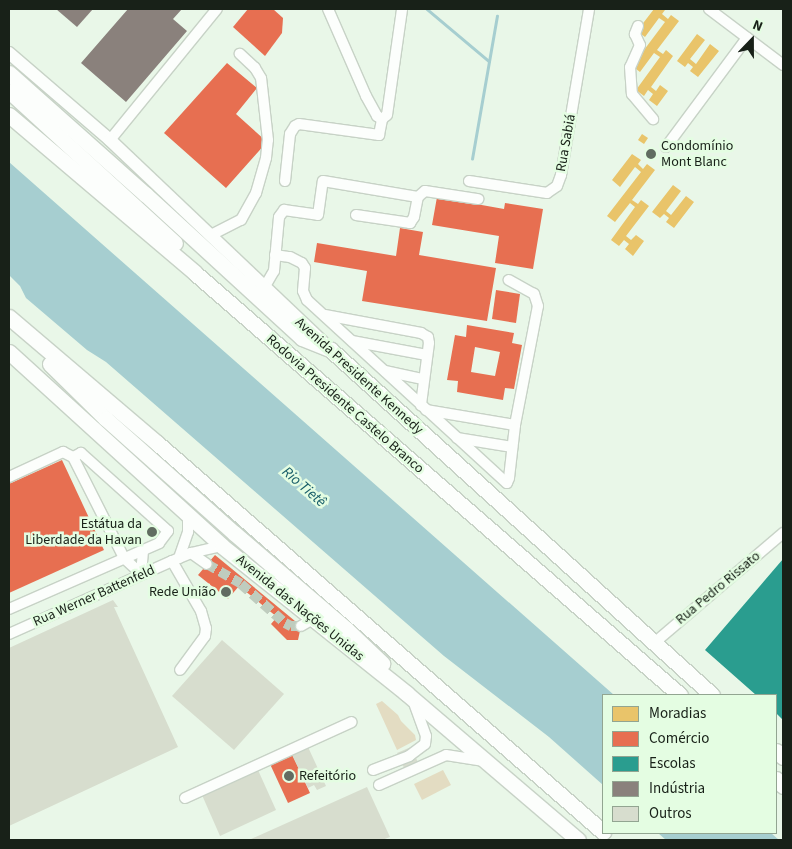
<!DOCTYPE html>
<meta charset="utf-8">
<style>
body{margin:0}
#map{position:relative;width:792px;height:849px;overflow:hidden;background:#e9f7e8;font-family:"Source Sans 3",sans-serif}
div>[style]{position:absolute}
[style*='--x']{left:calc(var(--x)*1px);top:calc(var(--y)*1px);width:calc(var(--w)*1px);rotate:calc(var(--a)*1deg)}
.green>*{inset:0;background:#e3dcc2}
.water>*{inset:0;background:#a6ced0}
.homes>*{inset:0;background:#e9c46a}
.shops>*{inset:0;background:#e76f51}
.schools>*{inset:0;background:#2a9d8f}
.industry>*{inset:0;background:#8a817c}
.stream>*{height:2.5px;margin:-1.25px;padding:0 1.25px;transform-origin:1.25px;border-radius:1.25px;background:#a6ced0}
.building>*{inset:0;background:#d7ddce}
.minor-tunnel>*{height:10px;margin-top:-5px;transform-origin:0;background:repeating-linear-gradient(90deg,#bfccbe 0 10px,transparent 0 15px)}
.roads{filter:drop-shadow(1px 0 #c7d2c6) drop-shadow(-1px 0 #c7d2c6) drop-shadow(0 1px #c7d2c6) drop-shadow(0 -1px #c7d2c6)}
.minor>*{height:10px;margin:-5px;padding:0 5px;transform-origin:5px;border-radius:5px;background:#fcfefc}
.major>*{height:12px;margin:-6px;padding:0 6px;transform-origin:6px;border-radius:6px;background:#fcfefc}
.highway>*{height:15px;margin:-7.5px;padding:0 7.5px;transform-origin:7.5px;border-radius:7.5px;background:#fcfefc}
.dots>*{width:14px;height:14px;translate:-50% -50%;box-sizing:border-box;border:2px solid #e4fde2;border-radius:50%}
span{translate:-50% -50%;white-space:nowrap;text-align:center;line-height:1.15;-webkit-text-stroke:5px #e4fde2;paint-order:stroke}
.street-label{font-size:14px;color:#182118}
.poi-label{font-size:14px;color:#182118}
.left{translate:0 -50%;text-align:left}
.right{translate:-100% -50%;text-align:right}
.water-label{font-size:15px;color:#185e69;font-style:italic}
.frame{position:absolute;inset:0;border:10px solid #182118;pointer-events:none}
.legend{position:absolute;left:602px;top:694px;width:175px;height:140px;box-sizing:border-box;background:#e4fde2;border:1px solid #92a591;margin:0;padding:6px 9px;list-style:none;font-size:15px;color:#182118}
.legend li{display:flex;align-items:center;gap:10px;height:25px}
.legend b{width:25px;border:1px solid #92a591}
.north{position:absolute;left:727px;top:15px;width:50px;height:50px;-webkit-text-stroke:4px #e4fde2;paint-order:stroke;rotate:22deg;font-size:14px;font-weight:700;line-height:20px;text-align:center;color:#182118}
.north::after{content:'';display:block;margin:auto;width:18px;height:22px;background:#182118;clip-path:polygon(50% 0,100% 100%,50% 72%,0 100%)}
</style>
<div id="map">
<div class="green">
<div style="clip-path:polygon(382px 701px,398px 715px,401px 721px,415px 735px,416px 740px,397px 750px,376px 704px)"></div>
<div style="clip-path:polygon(443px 770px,451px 785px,422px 800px,414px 784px)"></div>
</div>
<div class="water">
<div style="clip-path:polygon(9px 162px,614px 695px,603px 695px,603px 785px,549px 737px,444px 656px,106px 362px,87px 350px,26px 298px,20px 286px,9px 275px)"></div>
<div style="clip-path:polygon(658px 833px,771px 833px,779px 840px,666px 840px)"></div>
</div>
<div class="homes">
<div style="clip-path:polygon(654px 9px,663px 9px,665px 10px,662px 14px,668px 19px,671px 15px,679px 21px,657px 50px,663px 54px,666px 50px,673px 56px,651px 87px,656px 91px,660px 85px,668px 91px,657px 106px,649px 100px,653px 94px,648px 90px,644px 96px,636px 90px,660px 57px,654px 53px,640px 72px,632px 66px,665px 22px,659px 18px,645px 37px,637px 31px)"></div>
<div style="clip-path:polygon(758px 19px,764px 24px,759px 31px,753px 26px)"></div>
<div style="clip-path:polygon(697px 34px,705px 40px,690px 59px,696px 64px,710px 44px,719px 51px,698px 77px,690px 71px,693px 67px,688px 63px,685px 67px,677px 61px)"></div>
<div style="clip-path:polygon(642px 134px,648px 138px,644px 144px,638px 140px)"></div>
<div style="clip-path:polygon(650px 151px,654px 154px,651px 158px,647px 155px)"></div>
<div style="clip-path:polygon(632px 154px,641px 160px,638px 164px,643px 169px,647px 164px,655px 170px,632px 200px,638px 204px,641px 200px,649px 206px,626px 236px,631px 240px,636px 235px,644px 241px,633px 256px,625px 249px,629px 244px,624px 240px,619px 246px,611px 240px,635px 207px,630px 203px,615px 222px,607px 216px,641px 172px,635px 167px,620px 187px,612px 180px)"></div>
<div style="clip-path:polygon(673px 185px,681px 191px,666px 211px,671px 215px,686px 196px,694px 202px,674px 228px,666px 222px,669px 218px,664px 214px,660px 218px,652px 212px)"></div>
</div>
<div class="shops">
<div style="clip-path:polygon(248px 9px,273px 9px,283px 18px,282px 33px,265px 56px,233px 27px)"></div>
<div style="clip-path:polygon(227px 63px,257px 88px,236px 114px,267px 142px,226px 188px,164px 133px)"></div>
<div style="clip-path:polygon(437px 197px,504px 209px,505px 203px,543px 209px,533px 269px,495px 263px,499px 236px,432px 225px)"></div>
<div style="clip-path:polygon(400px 228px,423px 232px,419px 255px,496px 268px,487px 321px,362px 301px,367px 271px,314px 262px,317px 243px,396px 256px)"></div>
<div style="clip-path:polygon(496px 290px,520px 294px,516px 323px,492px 319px)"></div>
<div style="clip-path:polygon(evenodd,467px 325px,514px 333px,512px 343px,522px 345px,514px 389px,505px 388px,503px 400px,457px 392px,458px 381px,447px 380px,455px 335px,466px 337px,467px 325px,475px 347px,500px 352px,495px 376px,471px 372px,475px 347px)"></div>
<div style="clip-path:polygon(62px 460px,104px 550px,9px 593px,9px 484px)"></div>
<div style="clip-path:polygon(215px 555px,301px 626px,298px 640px,287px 640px,271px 624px,277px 617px,239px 586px,228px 599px,198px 575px)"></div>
<div style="clip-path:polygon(292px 754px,310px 793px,288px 803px,270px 764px)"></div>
</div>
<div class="schools">
<div style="clip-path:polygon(783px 559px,783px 720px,776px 713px,776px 695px,756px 695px,705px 650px)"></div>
</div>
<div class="industry">
<div style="clip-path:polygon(56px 9px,93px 9px,77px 27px)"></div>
<div style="clip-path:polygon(128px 9px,182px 9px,173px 19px,187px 31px,126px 102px,81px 63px)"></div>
</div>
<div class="stream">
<div style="--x:427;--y:9;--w:81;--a:40"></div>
<div style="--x:472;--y:159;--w:145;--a:-80.1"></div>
</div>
<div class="building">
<div style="clip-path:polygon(113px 600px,118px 607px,114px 607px,178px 747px,9px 826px,9px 648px)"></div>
<div style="clip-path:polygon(222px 640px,284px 694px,234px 750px,172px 696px)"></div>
<div style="clip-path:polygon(308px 747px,326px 786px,317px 790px,314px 785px,308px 788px,292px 755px)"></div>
<div style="clip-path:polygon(411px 747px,422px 771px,406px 772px,397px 753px)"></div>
<div style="clip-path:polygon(258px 770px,276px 810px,220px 836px,202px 795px)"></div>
<div style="clip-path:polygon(367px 787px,390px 837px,382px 840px,249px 840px)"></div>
</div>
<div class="minor-tunnel">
<div style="--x:207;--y:564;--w:39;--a:30"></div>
<div style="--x:241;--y:584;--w:59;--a:41.6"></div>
<div style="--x:285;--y:623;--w:7;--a:27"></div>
<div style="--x:291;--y:626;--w:10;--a:0"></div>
</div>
<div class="roads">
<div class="minor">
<div style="--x:328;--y:9;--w:95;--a:66.4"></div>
<div style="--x:366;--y:96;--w:23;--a:61"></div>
<div style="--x:377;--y:116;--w:6;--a:31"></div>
<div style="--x:382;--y:119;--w:6;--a:-39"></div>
<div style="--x:387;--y:115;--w:107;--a:-81.9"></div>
<div style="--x:709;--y:9;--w:93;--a:37.1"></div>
<div style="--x:638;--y:26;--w:9;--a:111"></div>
<div style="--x:635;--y:34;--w:12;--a:66"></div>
<div style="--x:640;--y:45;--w:24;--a:114"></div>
<div style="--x:630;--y:67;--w:27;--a:86"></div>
<div style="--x:632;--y:94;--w:33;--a:50"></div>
<div style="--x:110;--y:140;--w:169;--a:-50.8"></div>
<div style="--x:666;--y:147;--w:136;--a:-53.4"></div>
<div style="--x:285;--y:181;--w:47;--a:-83.9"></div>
<div style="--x:290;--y:134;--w:9;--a:-58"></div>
<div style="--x:295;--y:126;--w:4;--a:-27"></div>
<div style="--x:299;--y:124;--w:81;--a:7.8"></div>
<div style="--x:379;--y:135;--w:16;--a:-79"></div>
<div style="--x:469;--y:181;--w:79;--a:8.7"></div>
<div style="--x:547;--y:193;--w:12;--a:-35"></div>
<div style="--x:557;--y:186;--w:12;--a:-70"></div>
<div style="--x:561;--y:175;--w:168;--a:-80.4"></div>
<div style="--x:356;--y:215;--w:55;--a:8.4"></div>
<div style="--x:410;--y:223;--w:7;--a:-56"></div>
<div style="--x:414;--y:217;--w:20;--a:-79"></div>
<div style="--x:211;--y:235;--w:34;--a:-27"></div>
<div style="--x:241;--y:220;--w:31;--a:-61"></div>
<div style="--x:256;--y:193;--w:36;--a:-74"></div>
<div style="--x:266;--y:158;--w:18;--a:-84"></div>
<div style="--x:268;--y:140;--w:62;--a:-96.4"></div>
<div style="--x:261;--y:78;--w:12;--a:-121"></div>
<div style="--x:255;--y:68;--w:21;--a:-137"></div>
<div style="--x:275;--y:255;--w:15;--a:8"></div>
<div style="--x:290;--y:257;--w:13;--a:27"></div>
<div style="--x:302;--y:263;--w:6;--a:59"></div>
<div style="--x:305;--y:268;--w:23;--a:95"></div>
<div style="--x:303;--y:291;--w:10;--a:66"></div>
<div style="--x:307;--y:300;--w:271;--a:42.5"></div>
<div style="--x:507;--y:483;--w:5;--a:-68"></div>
<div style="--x:509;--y:478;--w:53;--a:-83.5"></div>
<div style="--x:515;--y:425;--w:121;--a:-79.1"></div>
<div style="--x:538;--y:306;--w:13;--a:-108"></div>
<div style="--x:534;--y:294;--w:29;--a:-151"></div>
<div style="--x:264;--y:288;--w:20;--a:-60"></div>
<div style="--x:274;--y:271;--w:54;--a:-84.7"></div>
<div style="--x:279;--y:217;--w:9;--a:-54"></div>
<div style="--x:284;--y:210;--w:34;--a:8"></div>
<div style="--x:318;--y:215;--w:34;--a:-82"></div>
<div style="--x:323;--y:181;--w:96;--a:9.6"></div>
<div style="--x:418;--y:197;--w:9;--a:-41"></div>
<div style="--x:425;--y:191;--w:54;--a:8.6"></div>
<div style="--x:325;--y:315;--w:98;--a:10.6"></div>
<div style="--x:421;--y:333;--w:8;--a:30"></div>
<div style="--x:428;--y:337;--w:6;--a:81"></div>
<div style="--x:429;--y:343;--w:63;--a:97.4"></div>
<div style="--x:352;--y:341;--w:76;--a:10.6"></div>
<div style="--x:385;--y:371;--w:40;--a:12"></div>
<div style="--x:426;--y:410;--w:90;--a:9.6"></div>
<div style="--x:457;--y:438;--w:56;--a:9.3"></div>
<div style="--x:9;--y:477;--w:60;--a:-24.8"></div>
<div style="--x:63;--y:452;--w:11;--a:27"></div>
<div style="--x:73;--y:457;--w:113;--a:63.2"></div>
<div style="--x:124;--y:558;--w:23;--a:43"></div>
<div style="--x:141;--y:574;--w:24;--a:-85"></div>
<div style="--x:191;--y:553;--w:19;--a:35"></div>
<div style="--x:179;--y:558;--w:28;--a:-71"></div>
<div style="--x:188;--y:532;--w:16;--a:-90"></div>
<div style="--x:172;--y:561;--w:58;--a:59.9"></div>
<div style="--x:201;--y:611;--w:18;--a:74"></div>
<div style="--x:206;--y:628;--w:8;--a:97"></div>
<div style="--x:205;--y:636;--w:42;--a:126.3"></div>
<div style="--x:9;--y:609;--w:164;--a:-23.7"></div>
<div style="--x:159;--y:543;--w:15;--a:-53"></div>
<div style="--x:168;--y:531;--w:117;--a:-138.1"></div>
<div style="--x:81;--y:453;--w:9;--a:153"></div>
<div style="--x:301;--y:626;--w:14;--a:-30"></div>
<div style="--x:9;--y:634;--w:179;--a:-24.1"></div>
<div style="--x:172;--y:561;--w:21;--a:-23"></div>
<div style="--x:191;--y:553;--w:32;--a:-13"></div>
<div style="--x:653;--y:644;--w:171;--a:-40.5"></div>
<div style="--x:373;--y:770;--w:39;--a:-21"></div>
<div style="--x:409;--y:756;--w:20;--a:-37"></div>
<div style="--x:425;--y:744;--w:8;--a:-83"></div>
<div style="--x:426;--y:736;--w:38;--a:-110"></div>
<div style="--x:379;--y:785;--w:73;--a:-24.1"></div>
<div style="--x:446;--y:755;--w:37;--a:9"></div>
<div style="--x:185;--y:798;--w:183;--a:-24.5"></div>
</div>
<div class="major">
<div style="--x:9;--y:53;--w:133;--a:40.7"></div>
<div style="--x:110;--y:140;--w:298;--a:43.5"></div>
</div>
<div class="highway">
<div style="--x:9;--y:73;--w:182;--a:41.7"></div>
<div style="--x:145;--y:194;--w:213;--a:42.5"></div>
<div style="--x:302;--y:338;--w:31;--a:22"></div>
<div style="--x:331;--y:350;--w:514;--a:42.16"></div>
<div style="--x:9;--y:91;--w:225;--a:42.5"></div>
<div style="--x:9;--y:115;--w:244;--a:40.3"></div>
<div style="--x:195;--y:273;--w:643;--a:41.03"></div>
<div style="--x:9;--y:317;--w:194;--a:40.4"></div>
<div style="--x:157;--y:443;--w:592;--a:41.09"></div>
<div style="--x:9;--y:352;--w:288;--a:42.3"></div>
<div style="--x:222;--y:546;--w:236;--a:38.6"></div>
<div style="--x:406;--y:693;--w:226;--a:40.5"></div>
<div style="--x:50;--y:364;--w:78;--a:44.5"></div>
<div style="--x:106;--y:419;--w:171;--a:41.7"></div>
<div style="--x:234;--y:533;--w:148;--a:40.6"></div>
<div style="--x:346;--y:629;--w:50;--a:43.4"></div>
<div style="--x:776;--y:751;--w:9;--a:41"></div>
<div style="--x:776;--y:779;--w:10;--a:45"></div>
</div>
</div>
<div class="dots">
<div style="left:651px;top:154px;background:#616c61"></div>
<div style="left:152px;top:532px;background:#616c61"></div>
<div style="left:226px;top:592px;background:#616c61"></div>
<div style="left:289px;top:776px;background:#616c61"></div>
</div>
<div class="street-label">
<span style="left:566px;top:143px;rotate:-80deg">Rua Sabiá</span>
<span style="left:359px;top:376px;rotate:42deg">Avenida Presidente Kennedy</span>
<span style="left:345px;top:404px;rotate:41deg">Rodovia Presidente Castelo Branco</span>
<span style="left:718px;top:588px;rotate:-40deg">Rua Pedro Rissato</span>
<span style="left:94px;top:596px;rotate:-24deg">Rua Werner Battenfeld</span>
<span style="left:300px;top:608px;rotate:39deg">Avenida das Nações Unidas</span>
</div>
<div class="poi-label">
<span class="left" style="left:661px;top:154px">Condomínio<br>Mont Blanc</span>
<span class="right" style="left:142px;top:532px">Estátua da<br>Liberdade da Havan</span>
<span class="right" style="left:216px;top:592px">Rede União</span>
<span class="left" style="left:299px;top:776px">Refeitório</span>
</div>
<div class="water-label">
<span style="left:304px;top:487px;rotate:41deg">Rio Tietê</span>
</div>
<div class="frame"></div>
<ul class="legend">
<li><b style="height:14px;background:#e9c46a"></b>Moradias</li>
<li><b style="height:14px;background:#e76f51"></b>Comércio</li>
<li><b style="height:14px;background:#2a9d8f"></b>Escolas</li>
<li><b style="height:14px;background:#8a817c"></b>Indústria</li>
<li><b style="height:14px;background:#d7ddce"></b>Outros</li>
</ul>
<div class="north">N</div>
</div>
